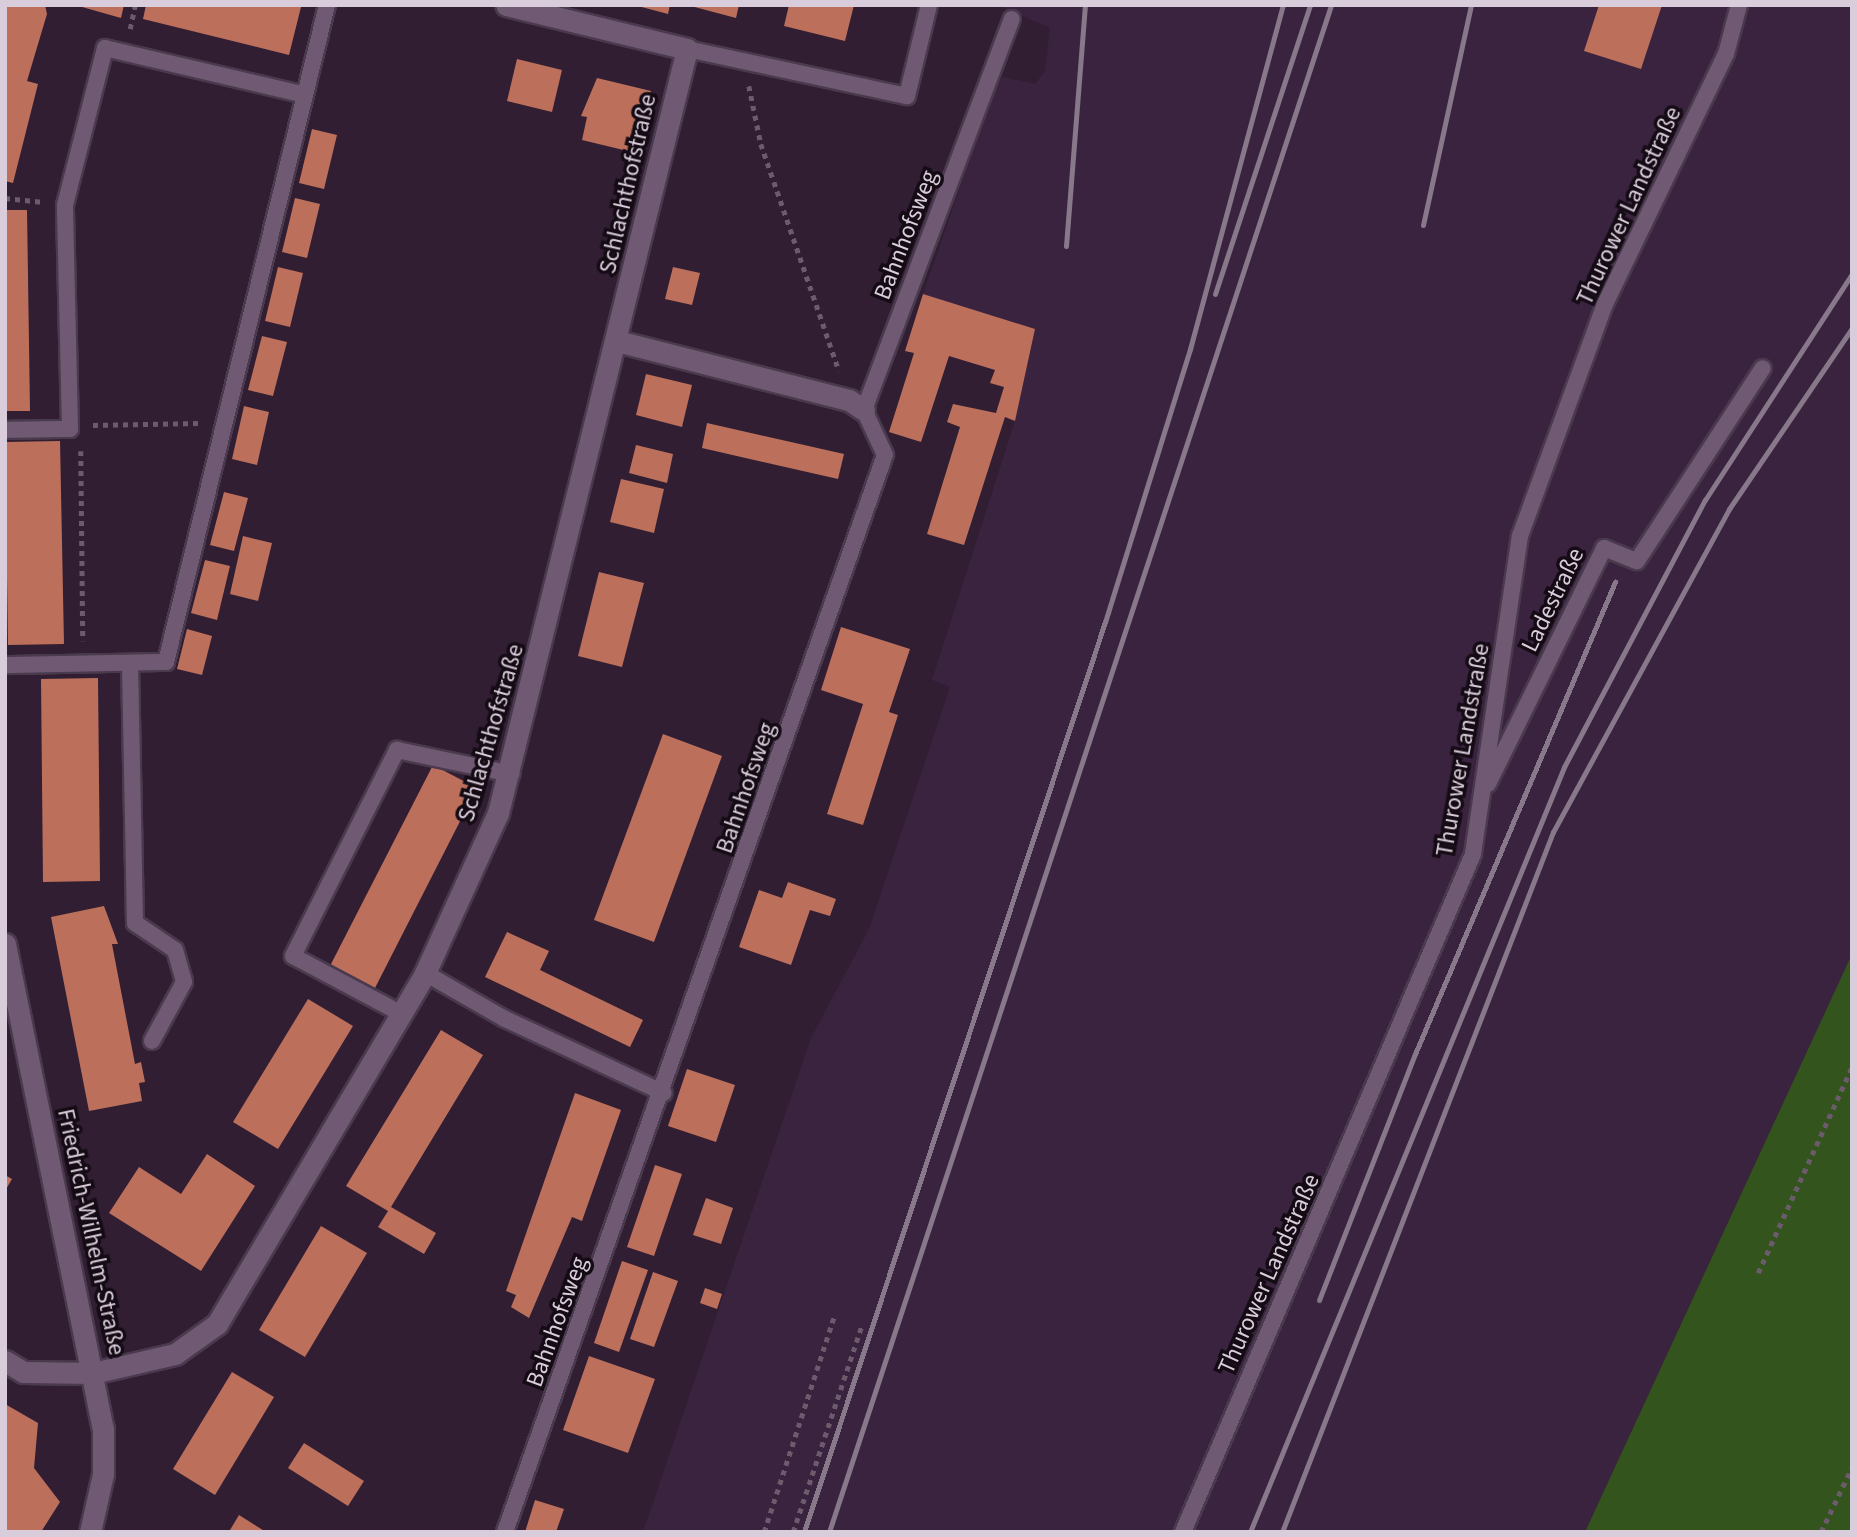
<!DOCTYPE html>
<meta charset="utf-8">
<style>
body{margin:0}
#map{position:relative;width:1857px;height:1537px;overflow:hidden;background:#311e33;font-family:"Source Sans 3",sans-serif}
div>[style]{position:absolute}
[style*='--x']{left:calc(var(--x)*1px);top:calc(var(--y)*1px);width:calc(var(--w)*1px);rotate:calc(var(--a)*1deg)}
.built>*{inset:0;background:#3a233e}
.green>*{inset:0;background:#34541d}
.building>*{inset:0;background:#bc705b}
.path>*{height:4.5px;margin-top:-2.25px;transform-origin:0;background:repeating-linear-gradient(90deg,#6b5b6d 0 5px,transparent 0 10px)}
.roads{filter:drop-shadow(2px 0 #4a3a4d) drop-shadow(-2px 0 #4a3a4d) drop-shadow(0 2px #4a3a4d) drop-shadow(0 -2px #4a3a4d)}
.service>*{height:16px;margin:-8px;padding:0 8px;transform-origin:8px;border-radius:8px;background:#705a73}
.minor>*{height:21px;margin:-10.5px;padding:0 10.5px;transform-origin:10.5px;border-radius:10.5px;background:#705a73}
.rail>*{height:5px;margin:-2.5px;padding:0 2.5px;transform-origin:2.5px;border-radius:2.5px;background:#88798a}
span{translate:-50% -50%;white-space:nowrap;text-align:center;line-height:1.15;-webkit-text-stroke:7px #140b15;paint-order:stroke}
.street-label{font-size:24px;color:#dacddb}
.frame{position:absolute;inset:0;border:7px solid #dacddb;pointer-events:none}
</style>
<div id="map">
<div class="built">
<div style="clip-path:polygon(997px 5px,1852px 5px,1852px 954px,1585px 1532px,643px 1532px,811px 1038px,869px 929px,950px 687px,932px 680px,1015px 421px,1035px 330px,923px 294px,997px 82px,1003px 77px,1035px 84px,1045px 71px,1050px 28px)"></div>
</div>
<div class="green">
<div style="clip-path:polygon(1852px 954px,1852px 1532px,1585px 1532px,1700px 1283px)"></div>
</div>
<div class="building">
<div style="clip-path:polygon(5px 5px,45px 5px,47px 14px,27px 81px,38px 84px,13px 183px,5px 181px)"></div>
<div style="clip-path:polygon(75px 5px,124px 5px,121px 18px)"></div>
<div style="clip-path:polygon(146px 5px,295px 5px,301px 7px,289px 55px,143px 19px)"></div>
<div style="clip-path:polygon(634px 5px,670px 5px,668px 14px)"></div>
<div style="clip-path:polygon(687px 5px,739px 5px,736px 18px)"></div>
<div style="clip-path:polygon(789px 5px,854px 5px,845px 41px,784px 26px)"></div>
<div style="clip-path:polygon(1599px 5px,1662px 5px,1641px 69px,1584px 51px)"></div>
<div style="clip-path:polygon(517px 59px,562px 70px,552px 112px,507px 101px)"></div>
<div style="clip-path:polygon(597px 78px,651px 91px,636px 153px,582px 140px,587px 117px,581px 116px)"></div>
<div style="clip-path:polygon(312px 129px,337px 135px,324px 189px,299px 183px)"></div>
<div style="clip-path:polygon(295px 198px,320px 204px,307px 258px,282px 252px)"></div>
<div style="clip-path:polygon(5px 210px,27px 210px,30px 411px,5px 411px)"></div>
<div style="clip-path:polygon(278px 267px,303px 273px,290px 327px,265px 321px)"></div>
<div style="clip-path:polygon(673px 267px,700px 273px,692px 305px,665px 299px)"></div>
<div style="clip-path:polygon(923px 294px,1035px 329px,1015px 421px,1005px 417px,964px 545px,927px 534px,960px 427px,947px 422px,953px 404px,996px 413px,1004px 387px,990px 383px,995px 370px,949px 356px,921px 442px,889px 432px,914px 353px,905px 351px)"></div>
<div style="clip-path:polygon(262px 336px,287px 342px,273px 396px,248px 390px)"></div>
<div style="clip-path:polygon(646px 374px,692px 385px,682px 427px,636px 415px)"></div>
<div style="clip-path:polygon(244px 406px,269px 412px,257px 465px,232px 459px)"></div>
<div style="clip-path:polygon(707px 423px,844px 454px,838px 479px,702px 448px)"></div>
<div style="clip-path:polygon(60px 441px,64px 644px,8px 645px,5px 442px)"></div>
<div style="clip-path:polygon(636px 445px,673px 454px,667px 483px,629px 473px)"></div>
<div style="clip-path:polygon(621px 479px,664px 489px,654px 533px,610px 522px)"></div>
<div style="clip-path:polygon(224px 492px,248px 498px,234px 551px,210px 545px)"></div>
<div style="clip-path:polygon(243px 536px,272px 543px,258px 601px,230px 594px)"></div>
<div style="clip-path:polygon(205px 560px,230px 566px,217px 620px,191px 613px)"></div>
<div style="clip-path:polygon(599px 572px,644px 583px,622px 667px,578px 656px)"></div>
<div style="clip-path:polygon(841px 627px,910px 649px,889px 712px,898px 715px,863px 825px,827px 814px,863px 704px,821px 690px)"></div>
<div style="clip-path:polygon(187px 629px,212px 636px,202px 675px,177px 669px)"></div>
<div style="clip-path:polygon(98px 678px,100px 881px,43px 882px,41px 679px)"></div>
<div style="clip-path:polygon(663px 734px,722px 756px,654px 942px,594px 920px)"></div>
<div style="clip-path:polygon(433px 765px,477px 788px,375px 988px,330px 966px)"></div>
<div style="clip-path:polygon(788px 882px,836px 899px,830px 916px,810px 910px,791px 965px,739px 947px,759px 890px,782px 898px)"></div>
<div style="clip-path:polygon(104px 906px,118px 944px,112px 944px,135px 1064px,141px 1062px,145px 1082px,139px 1083px,142px 1101px,89px 1111px,51px 917px)"></div>
<div style="clip-path:polygon(507px 932px,549px 951px,540px 970px,643px 1020px,630px 1047px,485px 977px)"></div>
<div style="clip-path:polygon(308px 999px,353px 1026px,278px 1149px,233px 1122px)"></div>
<div style="clip-path:polygon(441px 1030px,483px 1055px,391px 1207px,436px 1233px,424px 1254px,378px 1227px,388px 1211px,346px 1186px)"></div>
<div style="clip-path:polygon(687px 1069px,735px 1085px,716px 1142px,668px 1126px)"></div>
<div style="clip-path:polygon(575px 1093px,621px 1110px,582px 1221px,572px 1217px,529px 1318px,511px 1307px,516px 1295px,506px 1291px)"></div>
<div style="clip-path:polygon(207px 1154px,255px 1186px,201px 1271px,109px 1213px,139px 1167px,181px 1194px)"></div>
<div style="clip-path:polygon(655px 1165px,682px 1174px,654px 1256px,627px 1247px)"></div>
<div style="clip-path:polygon(5px 1175px,12px 1179px,5px 1191px)"></div>
<div style="clip-path:polygon(706px 1198px,733px 1208px,721px 1244px,693px 1235px)"></div>
<div style="clip-path:polygon(321px 1226px,367px 1253px,305px 1357px,259px 1330px)"></div>
<div style="clip-path:polygon(622px 1261px,648px 1270px,619px 1352px,594px 1343px)"></div>
<div style="clip-path:polygon(653px 1272px,678px 1281px,654px 1347px,630px 1339px)"></div>
<div style="clip-path:polygon(705px 1288px,722px 1294px,717px 1309px,700px 1303px)"></div>
<div style="clip-path:polygon(589px 1356px,655px 1379px,628px 1453px,563px 1430px)"></div>
<div style="clip-path:polygon(232px 1372px,274px 1397px,215px 1495px,173px 1469px)"></div>
<div style="clip-path:polygon(5px 1404px,38px 1423px,34px 1468px,60px 1502px,41px 1532px,5px 1532px)"></div>
<div style="clip-path:polygon(304px 1443px,364px 1481px,348px 1506px,288px 1468px)"></div>
<div style="clip-path:polygon(535px 1500px,564px 1509px,556px 1532px,525px 1532px)"></div>
<div style="clip-path:polygon(239px 1515px,266px 1532px,230px 1530px)"></div>
</div>
<div class="path">
<div style="--x:130;--y:29;--w:25;--a:-78"></div>
<div style="--x:749;--y:86;--w:59;--a:78.3"></div>
<div style="--x:761;--y:144;--w:240;--a:71"></div>
<div style="--x:5;--y:198;--w:39;--a:6"></div>
<div style="--x:93;--y:425;--w:107;--a:-1.1"></div>
<div style="--x:81;--y:451;--w:190;--a:89.4"></div>
<div style="--x:1758;--y:1273;--w:226;--a:-65.5"></div>
<div style="--x:764;--y:1532;--w:227;--a:-72"></div>
<div style="--x:793;--y:1532;--w:218;--a:-71.6"></div>
<div style="--x:1821;--y:1532;--w:72;--a:-64.5"></div>
</div>
<div class="roads">
<div class="service">
<div style="--x:687;--y:49;--w:225;--a:12.1"></div>
<div style="--x:907;--y:96;--w:94;--a:-76.4"></div>
<div style="--x:5;--y:430;--w:65;--a:-0.9"></div>
<div style="--x:70;--y:429;--w:224;--a:-91.3"></div>
<div style="--x:65;--y:205;--w:162;--a:-75.7"></div>
<div style="--x:105;--y:48;--w:205;--a:13.2"></div>
<div style="--x:130;--y:663;--w:260;--a:88.9"></div>
<div style="--x:135;--y:923;--w:48;--a:34"></div>
<div style="--x:175;--y:950;--w:33;--a:74"></div>
<div style="--x:184;--y:982;--w:67;--a:118.5"></div>
<div style="--x:5;--y:665;--w:161;--a:-1.1"></div>
<div style="--x:166;--y:662;--w:676;--a:-76.23"></div>
<div style="--x:1488;--y:784;--w:263;--a:-63.8"></div>
<div style="--x:1604;--y:548;--w:35;--a:22"></div>
<div style="--x:1637;--y:561;--w:230;--a:-56.9"></div>
<div style="--x:425;--y:973;--w:92;--a:29.9"></div>
<div style="--x:505;--y:1019;--w:175;--a:25"></div>
<div style="--x:402;--y:1014;--w:123;--a:-152"></div>
<div style="--x:293;--y:956;--w:231;--a:-63.2"></div>
<div style="--x:397;--y:750;--w:117;--a:11.8"></div>
<div style="--x:505;--y:1532;--w:1142;--a:-70.57"></div>
<div style="--x:885;--y:455;--w:50;--a:-115"></div>
<div style="--x:864;--y:410;--w:418;--a:-69.3"></div>
<div style="--x:1183;--y:1532;--w:737;--a:-66.84"></div>
<div style="--x:1473;--y:854;--w:321;--a:-81.6"></div>
<div style="--x:1520;--y:536;--w:247;--a:-69.9"></div>
<div style="--x:1605;--y:304;--w:278;--a:-64.2"></div>
<div style="--x:1726;--y:54;--w:51;--a:-75.1"></div>
</div>
<div class="minor">
<div style="--x:617;--y:341;--w:239;--a:14.3"></div>
<div style="--x:849;--y:400;--w:18;--a:34"></div>
<div style="--x:5;--y:944;--w:494;--a:78.6"></div>
<div style="--x:103;--y:1428;--w:46;--a:90"></div>
<div style="--x:103;--y:1474;--w:59;--a:102.6"></div>
<div style="--x:5;--y:1361;--w:21;--a:31"></div>
<div style="--x:23;--y:1372;--w:70;--a:0.8"></div>
<div style="--x:93;--y:1373;--w:84;--a:-13"></div>
<div style="--x:175;--y:1354;--w:52;--a:-35.5"></div>
<div style="--x:217;--y:1324;--w:408;--a:-59.3"></div>
<div style="--x:425;--y:973;--w:176;--a:-65.5"></div>
<div style="--x:498;--y:813;--w:787;--a:-76.11"></div>
<div style="--x:687;--y:49;--w:186;--a:-166.3"></div>
</div>
</div>
<div class="rail">
<div style="--x:1423;--y:225;--w:225;--a:-77.7"></div>
<div style="--x:1066;--y:246;--w:242;--a:-85.5"></div>
<div style="--x:1215;--y:294;--w:304;--a:-71.8"></div>
<div style="--x:1319;--y:1300;--w:264;--a:-68.7"></div>
<div style="--x:1415;--y:1054;--w:513;--a:-67.04"></div>
<div style="--x:804;--y:1532;--w:958;--a:-71.7"></div>
<div style="--x:1105;--y:622;--w:286;--a:-72.7"></div>
<div style="--x:1190;--y:349;--w:356;--a:-74.9"></div>
<div style="--x:829;--y:1532;--w:1607;--a:-71.8"></div>
<div style="--x:1250;--y:1532;--w:827;--a:-67.68"></div>
<div style="--x:1564;--y:767;--w:302;--a:-62.2"></div>
<div style="--x:1705;--y:500;--w:270;--a:-57"></div>
<div style="--x:1282;--y:1532;--w:751;--a:-68.84"></div>
<div style="--x:1553;--y:832;--w:368;--a:-61.4"></div>
<div style="--x:1729;--y:509;--w:219;--a:-55.8"></div>
</div>
<div class="street-label">
<span style="left:628px;top:184px;rotate:-77deg">Schlachthofstraße</span>
<span style="left:1629px;top:206px;rotate:-65deg">Thurower Landstraße</span>
<span style="left:906px;top:235px;rotate:-69deg">Bahnhofsweg</span>
<span style="left:1553px;top:600px;rotate:-64deg">Ladestraße</span>
<span style="left:491px;top:733px;rotate:-74deg">Schlachthofstraße</span>
<span style="left:1463px;top:750px;rotate:-80deg">Thurower Landstraße</span>
<span style="left:746px;top:788px;rotate:-71deg">Bahnhofsweg</span>
<span style="left:91px;top:1232px;rotate:78deg">Friedrich-Wilhelm-Straße</span>
<span style="left:1269px;top:1274px;rotate:-66deg">Thurower Landstraße</span>
<span style="left:557px;top:1322px;rotate:-70deg">Bahnhofsweg</span>
</div>
<div class="frame"></div>
</div>
